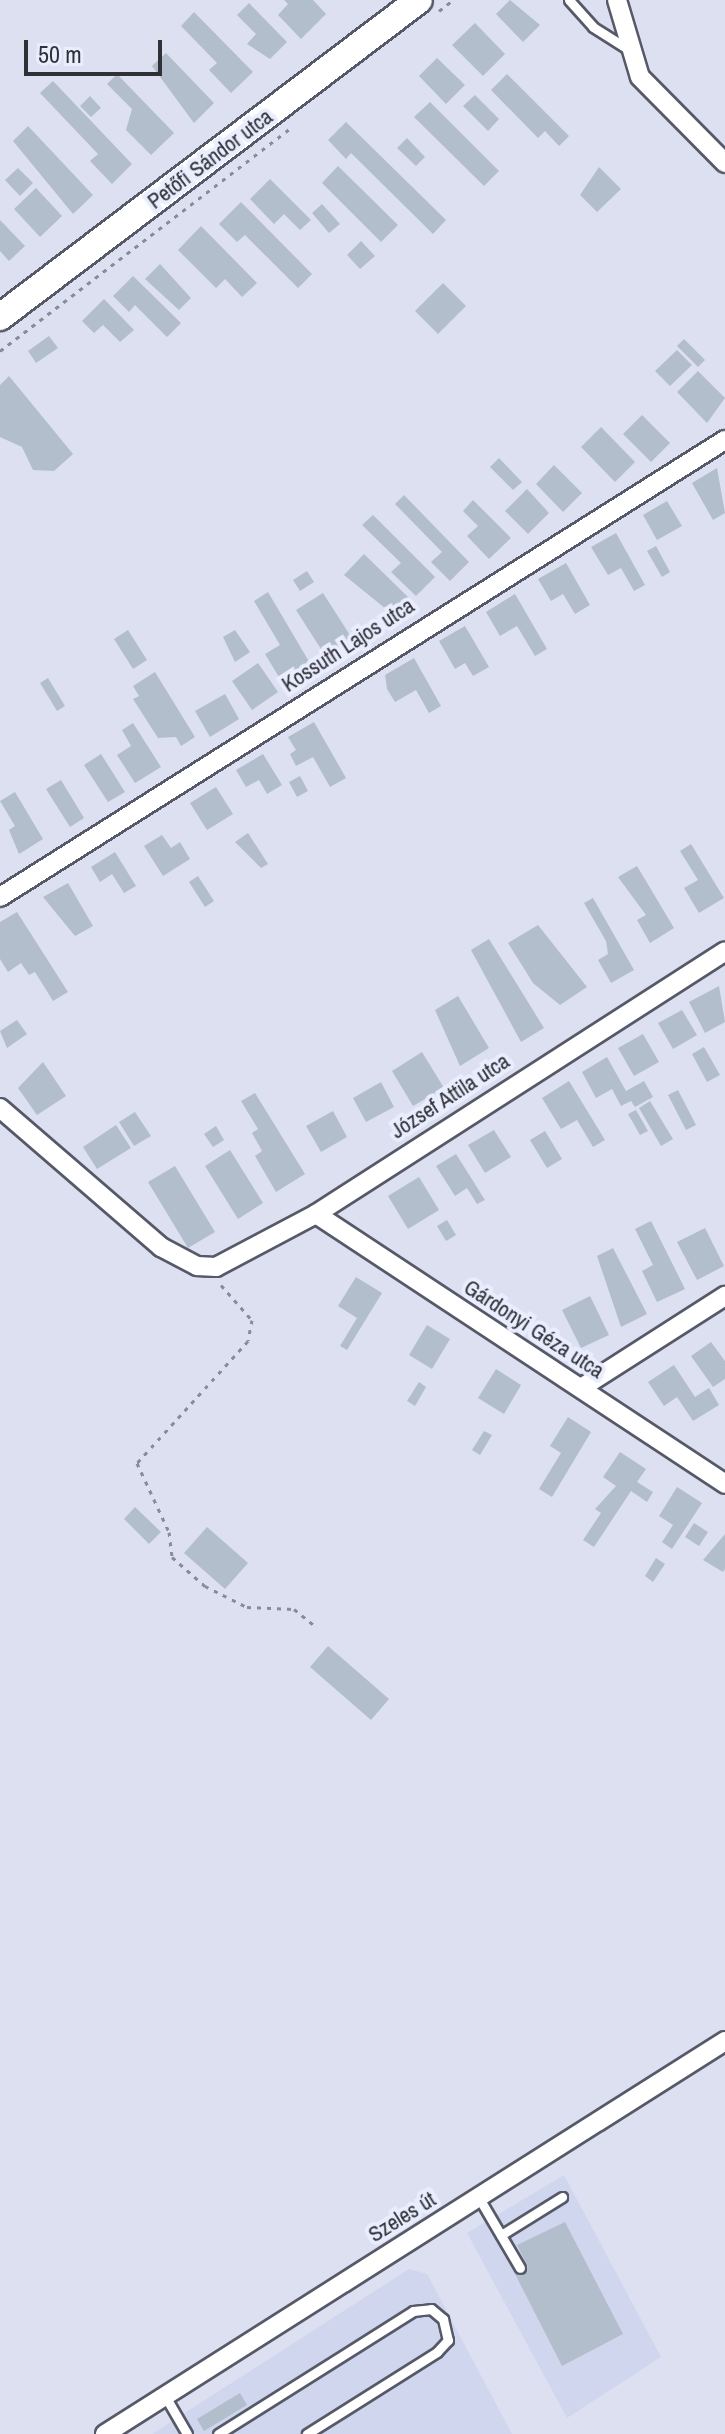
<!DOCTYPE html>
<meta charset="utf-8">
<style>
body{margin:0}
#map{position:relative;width:725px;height:2434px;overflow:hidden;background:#dce0f1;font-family:"Archivo Narrow",sans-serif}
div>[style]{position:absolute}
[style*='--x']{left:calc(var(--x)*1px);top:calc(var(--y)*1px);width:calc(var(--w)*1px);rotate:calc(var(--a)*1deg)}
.built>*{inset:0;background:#d0d6ee}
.building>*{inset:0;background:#b3becc}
.path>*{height:3px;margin-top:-1.5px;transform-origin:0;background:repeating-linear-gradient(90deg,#898c97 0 4px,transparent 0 10px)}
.roads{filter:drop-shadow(2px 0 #565967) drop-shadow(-2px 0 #565967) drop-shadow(0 2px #565967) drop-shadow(0 -2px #565967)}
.service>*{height:9px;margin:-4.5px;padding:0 4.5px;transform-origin:4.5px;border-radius:4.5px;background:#fff}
.minor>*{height:18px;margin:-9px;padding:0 9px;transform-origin:9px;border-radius:9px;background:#fff}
.secondary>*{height:26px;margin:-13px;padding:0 13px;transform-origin:13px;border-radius:13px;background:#fff}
span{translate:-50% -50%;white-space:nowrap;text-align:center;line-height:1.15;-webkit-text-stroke:8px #e9edfe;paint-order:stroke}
.street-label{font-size:22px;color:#303137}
.scale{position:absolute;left:24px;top:40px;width:138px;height:36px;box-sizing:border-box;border:4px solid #303137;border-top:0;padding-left:10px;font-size:24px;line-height:28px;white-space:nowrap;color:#303137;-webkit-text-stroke:6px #e9edfe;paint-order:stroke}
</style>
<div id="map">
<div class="built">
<div style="clip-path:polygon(564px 2175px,661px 2357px,567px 2418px,467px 2233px)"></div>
<div style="clip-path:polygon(409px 2269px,427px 2274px,512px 2434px,152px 2434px)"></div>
</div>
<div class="building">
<div style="clip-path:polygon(284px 0,313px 0,326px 14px,301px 39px,278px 15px,288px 4px)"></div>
<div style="clip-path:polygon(510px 0,540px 25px,523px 42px,496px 14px)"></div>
<div style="clip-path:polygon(249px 3px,287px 42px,270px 59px,247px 44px,256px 34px,237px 15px)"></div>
<div style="clip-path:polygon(194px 12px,253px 72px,231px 93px,209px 70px,217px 63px,181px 26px)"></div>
<div style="clip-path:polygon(475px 23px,505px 54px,483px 76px,452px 45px)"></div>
<div style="clip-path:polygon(166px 53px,214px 103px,194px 123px,152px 66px)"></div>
<div style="clip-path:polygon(437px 58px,465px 85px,446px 104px,419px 76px)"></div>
<div style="clip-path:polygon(117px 74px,174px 133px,151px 155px,126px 130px,132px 109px,107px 84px)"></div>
<div style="clip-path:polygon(507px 74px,569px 136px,559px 146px,545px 131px,538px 138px,491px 90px)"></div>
<div style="clip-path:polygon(53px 81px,132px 164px,112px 184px,90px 161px,98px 154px,40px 93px)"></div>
<div style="clip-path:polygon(475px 95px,499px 119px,488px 131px,463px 106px)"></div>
<div style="clip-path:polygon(90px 96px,101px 108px,91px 117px,80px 106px)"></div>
<div style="clip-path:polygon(430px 102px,499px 171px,484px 186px,414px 117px)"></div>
<div style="clip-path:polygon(346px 122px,446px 220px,433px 234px,351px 153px,346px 159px,328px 140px)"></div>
<div style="clip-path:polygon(28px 126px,93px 195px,73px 214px,13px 141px)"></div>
<div style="clip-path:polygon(407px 138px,425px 157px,416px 166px,397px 148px)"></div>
<div style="clip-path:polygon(338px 166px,398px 225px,381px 242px,322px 183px)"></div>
<div style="clip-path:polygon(599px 167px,621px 189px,597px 212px,580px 195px)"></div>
<div style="clip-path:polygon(18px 168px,33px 183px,20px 196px,5px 180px)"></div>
<div style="clip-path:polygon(270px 179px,311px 220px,300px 230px,284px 214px,274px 224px,250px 199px)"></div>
<div style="clip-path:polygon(36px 188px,62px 216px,40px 237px,14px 209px)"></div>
<div style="clip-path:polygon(241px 202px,312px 274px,298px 288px,245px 235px,237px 242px,219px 224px)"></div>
<div style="clip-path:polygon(322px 204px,340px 224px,329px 233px,312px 213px)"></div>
<div style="clip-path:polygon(0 220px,25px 246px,9px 261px,0 251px)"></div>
<div style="clip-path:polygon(201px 226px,257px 283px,242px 297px,225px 279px,216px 288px,178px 250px)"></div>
<div style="clip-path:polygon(361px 241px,375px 256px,360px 269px,347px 255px)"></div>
<div style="clip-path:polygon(160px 264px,191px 298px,179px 310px,145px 279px)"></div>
<div style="clip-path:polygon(133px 276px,181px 323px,167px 337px,135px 305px,129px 312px,113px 296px)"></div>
<div style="clip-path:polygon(443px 283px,466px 306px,438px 334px,415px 311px)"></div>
<div style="clip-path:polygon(104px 299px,134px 330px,120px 342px,103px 325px,94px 333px,82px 321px)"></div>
<div style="clip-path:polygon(49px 336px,58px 348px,36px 363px,28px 351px)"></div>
<div style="clip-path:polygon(684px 339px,705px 360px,698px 367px,677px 346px)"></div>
<div style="clip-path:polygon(677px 350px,692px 365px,670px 386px,655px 371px)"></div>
<div style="clip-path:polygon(698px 371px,725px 398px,707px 423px,677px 392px)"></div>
<div style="clip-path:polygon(9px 376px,73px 454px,54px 471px,33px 470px,22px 447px,0 437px,0 385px)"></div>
<div style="clip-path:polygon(642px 415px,670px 443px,651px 462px,623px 434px)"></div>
<div style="clip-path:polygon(601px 427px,635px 462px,615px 482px,581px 447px)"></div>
<div style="clip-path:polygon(499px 458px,522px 482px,513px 490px,490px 467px)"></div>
<div style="clip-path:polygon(554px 465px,582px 493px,563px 512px,536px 484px)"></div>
<div style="clip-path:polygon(717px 468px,725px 513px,713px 520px,692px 483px)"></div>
<div style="clip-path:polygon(527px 489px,549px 513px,528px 534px,505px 511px)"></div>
<div style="clip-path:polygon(404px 495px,469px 562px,450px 581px,431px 562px,442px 552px,395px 504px)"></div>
<div style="clip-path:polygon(473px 500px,511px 538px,489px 559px,467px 536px,478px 526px,463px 511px)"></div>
<div style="clip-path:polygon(667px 501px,682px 526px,657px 540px,643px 515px)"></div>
<div style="clip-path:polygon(373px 515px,435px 577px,416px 596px,391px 572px,401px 563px,362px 525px)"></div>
<div style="clip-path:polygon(616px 533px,645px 585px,634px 591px,621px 568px,608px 575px,591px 547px)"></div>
<div style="clip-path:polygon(656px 546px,670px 572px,662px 577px,647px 551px)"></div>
<div style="clip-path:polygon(364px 554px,408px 597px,391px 613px,344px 575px)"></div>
<div style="clip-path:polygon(566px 563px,590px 605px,575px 614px,563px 594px,551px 601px,538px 579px)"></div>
<div style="clip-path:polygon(307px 571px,314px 582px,300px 591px,293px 580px)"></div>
<div style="clip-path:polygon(268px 592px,314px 670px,285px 687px,265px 654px,280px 645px,254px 601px)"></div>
<div style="clip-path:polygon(323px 593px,355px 643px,328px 660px,296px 610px)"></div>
<div style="clip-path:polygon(515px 594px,547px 649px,535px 656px,517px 626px,500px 636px,486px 612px)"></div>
<div style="clip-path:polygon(465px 626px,489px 667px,473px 676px,465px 663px,455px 669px,439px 641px)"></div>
<div style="clip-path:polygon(128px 630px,147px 660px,133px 669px,114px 639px)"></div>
<div style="clip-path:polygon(235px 630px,250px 652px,235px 662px,223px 637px)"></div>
<div style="clip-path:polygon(414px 658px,441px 706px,429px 713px,416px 690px,395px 702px,387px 689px,385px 675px)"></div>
<div style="clip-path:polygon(258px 663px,278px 692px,252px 710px,232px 681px)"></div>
<div style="clip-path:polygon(155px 672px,195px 737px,181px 746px,176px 737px,158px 738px,133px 699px,139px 696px,133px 686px)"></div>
<div style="clip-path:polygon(48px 678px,65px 706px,57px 711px,40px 683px)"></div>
<div style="clip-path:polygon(225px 694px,239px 719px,210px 737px,195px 711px)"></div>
<div style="clip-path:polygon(314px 722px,346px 778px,330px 787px,313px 757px,296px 766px,290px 754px,296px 750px,288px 737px)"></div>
<div style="clip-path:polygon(133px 723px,161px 767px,135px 783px,117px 755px,131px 746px,122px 730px)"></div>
<div style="clip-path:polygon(101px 754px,125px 792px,108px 802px,84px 765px)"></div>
<div style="clip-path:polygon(263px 754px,282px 785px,267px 794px,259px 780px,246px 787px,236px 770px)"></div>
<div style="clip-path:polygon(300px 776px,308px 791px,297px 797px,289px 782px)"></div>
<div style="clip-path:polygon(61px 780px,84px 818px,70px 827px,46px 789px)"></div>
<div style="clip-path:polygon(216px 787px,233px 814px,207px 830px,190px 803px)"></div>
<div style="clip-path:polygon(15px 792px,43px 839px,19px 854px,9px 830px,15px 826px,0 801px)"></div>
<div style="clip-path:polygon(248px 833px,268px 864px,261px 868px,235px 842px)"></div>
<div style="clip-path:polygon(162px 835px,171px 848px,180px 842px,190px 859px,163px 876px,144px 846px)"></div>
<div style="clip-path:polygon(691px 844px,724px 898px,699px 913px,684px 888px,698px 880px,680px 851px)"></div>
<div style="clip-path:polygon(115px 852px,136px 886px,124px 893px,112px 874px,100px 882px,91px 867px)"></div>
<div style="clip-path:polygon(637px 866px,674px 928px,650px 943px,637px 920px,646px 915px,618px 877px)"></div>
<div style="clip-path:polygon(198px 876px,214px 901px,205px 907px,189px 882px)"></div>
<div style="clip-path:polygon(68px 883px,93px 926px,75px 936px,43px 897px)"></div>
<div style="clip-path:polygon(593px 898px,634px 970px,611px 983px,598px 960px,608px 954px,606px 941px,584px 903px)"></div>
<div style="clip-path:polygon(17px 912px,68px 992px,53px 1001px,35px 972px,29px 975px,21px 963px,8px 972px,0 959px,0 922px)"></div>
<div style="clip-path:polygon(538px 925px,587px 987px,560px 1005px,533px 983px,508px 943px)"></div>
<div style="clip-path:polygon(489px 939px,544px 1028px,521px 1042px,471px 950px)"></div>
<div style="clip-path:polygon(719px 986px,725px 1022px,705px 1033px,689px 1002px)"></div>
<div style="clip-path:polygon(458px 996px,489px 1048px,460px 1066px,435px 1010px)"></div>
<div style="clip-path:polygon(682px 1010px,697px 1035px,673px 1049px,658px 1023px)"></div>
<div style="clip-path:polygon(17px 1020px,27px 1034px,7px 1048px,0 1031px)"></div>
<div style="clip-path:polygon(643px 1034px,659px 1062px,634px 1076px,618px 1048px)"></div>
<div style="clip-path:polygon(704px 1047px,720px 1075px,707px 1082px,692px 1054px)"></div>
<div style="clip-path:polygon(422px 1052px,444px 1088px,413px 1106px,392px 1071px)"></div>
<div style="clip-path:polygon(607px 1057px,626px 1091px,644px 1081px,653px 1097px,635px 1107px,631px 1101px,621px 1106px,612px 1089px,596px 1098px,582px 1072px)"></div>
<div style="clip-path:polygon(43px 1062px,66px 1096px,37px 1115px,18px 1088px)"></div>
<div style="clip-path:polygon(569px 1081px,605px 1140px,593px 1147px,577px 1120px,561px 1129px,542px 1098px)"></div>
<div style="clip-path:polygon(381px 1082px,394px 1107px,366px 1122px,353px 1098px)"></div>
<div style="clip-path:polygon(678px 1090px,696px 1125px,686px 1130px,668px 1095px)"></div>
<div style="clip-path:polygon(255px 1093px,305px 1174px,276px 1192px,255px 1156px,262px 1151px,252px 1133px,258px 1129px,241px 1101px)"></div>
<div style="clip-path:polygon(650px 1101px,673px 1139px,661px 1146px,639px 1108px)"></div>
<div style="clip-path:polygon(636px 1110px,648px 1131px,640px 1135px,628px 1114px)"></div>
<div style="clip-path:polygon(333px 1111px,347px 1137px,321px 1152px,306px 1126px)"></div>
<div style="clip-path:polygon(135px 1112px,151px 1136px,134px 1146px,119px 1122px)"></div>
<div style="clip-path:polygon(116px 1125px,131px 1148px,97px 1169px,83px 1147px)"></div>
<div style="clip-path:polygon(216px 1126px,224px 1140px,213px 1147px,204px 1134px)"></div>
<div style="clip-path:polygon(494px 1130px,511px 1157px,485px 1173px,468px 1145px)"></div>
<div style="clip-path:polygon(545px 1131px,562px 1159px,547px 1168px,530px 1140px)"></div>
<div style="clip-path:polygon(230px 1150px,263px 1203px,238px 1219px,205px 1166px)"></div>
<div style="clip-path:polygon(456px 1154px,485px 1200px,477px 1204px,467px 1188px,455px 1196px,436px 1166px)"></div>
<div style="clip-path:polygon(175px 1166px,215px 1232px,188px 1248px,148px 1182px)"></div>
<div style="clip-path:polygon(419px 1177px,439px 1210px,408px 1229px,388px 1196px)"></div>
<div style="clip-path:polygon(447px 1220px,456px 1235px,446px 1241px,437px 1226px)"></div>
<div style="clip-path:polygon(651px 1221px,685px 1289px,657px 1302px,642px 1271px,653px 1265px,635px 1229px)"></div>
<div style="clip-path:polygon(705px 1228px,724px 1266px,697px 1280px,677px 1242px)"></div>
<div style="clip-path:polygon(613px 1248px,647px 1314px,621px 1327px,597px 1256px)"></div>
<div style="clip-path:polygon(356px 1277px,382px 1293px,347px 1350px,340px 1346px,357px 1318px,338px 1306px)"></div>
<div style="clip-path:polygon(590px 1296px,609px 1335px,581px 1348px,562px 1310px)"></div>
<div style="clip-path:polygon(427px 1325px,450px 1339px,432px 1369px,409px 1355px)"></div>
<div style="clip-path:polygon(711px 1342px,725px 1361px,725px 1379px,713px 1387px,691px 1356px)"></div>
<div style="clip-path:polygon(674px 1365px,695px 1397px,709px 1388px,719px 1405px,693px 1421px,677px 1397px,664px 1406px,648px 1382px)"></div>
<div style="clip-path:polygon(496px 1369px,521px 1385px,504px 1414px,478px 1398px)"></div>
<div style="clip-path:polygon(419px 1382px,426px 1387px,415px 1406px,407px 1401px)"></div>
<div style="clip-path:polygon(568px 1417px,591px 1432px,552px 1497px,539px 1489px,561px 1453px,550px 1446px)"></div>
<div style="clip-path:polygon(484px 1431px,492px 1435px,480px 1455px,472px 1450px)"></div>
<div style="clip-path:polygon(620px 1452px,646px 1469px,637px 1482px,653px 1492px,647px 1502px,631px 1491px,594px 1547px,583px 1540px,601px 1513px,595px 1509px,616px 1486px,603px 1477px)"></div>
<div style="clip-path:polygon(677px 1487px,702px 1503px,672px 1549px,662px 1542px,673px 1525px,659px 1516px)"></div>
<div style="clip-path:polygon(135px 1507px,161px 1532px,149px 1544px,124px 1519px)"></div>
<div style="clip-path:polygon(694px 1523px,708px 1532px,699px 1546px,685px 1537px)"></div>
<div style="clip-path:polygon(207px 1527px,248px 1563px,225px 1589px,184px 1553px)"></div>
<div style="clip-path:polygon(725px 1534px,725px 1569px,723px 1572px,703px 1560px)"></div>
<div style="clip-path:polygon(656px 1558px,665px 1564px,653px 1582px,645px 1576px)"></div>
<div style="clip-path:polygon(328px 1646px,389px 1699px,371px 1720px,310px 1667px)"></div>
<div style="clip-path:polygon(565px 2222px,623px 2334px,562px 2366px,515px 2274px,528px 2267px,517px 2245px)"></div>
<div style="clip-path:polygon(240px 2393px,247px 2405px,204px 2431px,197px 2419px)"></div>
</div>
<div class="path">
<div style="--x:439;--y:11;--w:18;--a:-38"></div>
<div style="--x:0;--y:351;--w:368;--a:-37.5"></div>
<div style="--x:221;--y:1285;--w:47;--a:48.5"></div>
<div style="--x:252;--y:1320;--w:21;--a:101"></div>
<div style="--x:248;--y:1341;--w:165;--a:132.3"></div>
<div style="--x:137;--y:1463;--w:76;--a:65.1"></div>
<div style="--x:169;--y:1532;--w:25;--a:83"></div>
<div style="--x:172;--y:1557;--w:44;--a:41.3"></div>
<div style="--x:205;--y:1586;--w:47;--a:26.6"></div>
<div style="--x:247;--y:1607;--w:47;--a:2.4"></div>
<div style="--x:294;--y:1609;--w:26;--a:39"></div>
</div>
<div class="roads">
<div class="service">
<div style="--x:569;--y:0;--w:36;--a:48"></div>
<div style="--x:593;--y:27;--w:41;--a:32.2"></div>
<div style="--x:479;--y:2198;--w:81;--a:59.6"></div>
<div style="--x:501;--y:2235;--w:72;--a:-31.9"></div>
<div style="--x:165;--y:2396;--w:44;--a:59.9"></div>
<div style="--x:218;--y:2434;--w:231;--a:-32.2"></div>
<div style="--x:413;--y:2311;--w:18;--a:-6"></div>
<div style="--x:431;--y:2309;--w:16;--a:40"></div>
<div style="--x:443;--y:2319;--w:22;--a:77"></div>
<div style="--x:448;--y:2340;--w:16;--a:133"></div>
<div style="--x:437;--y:2352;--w:154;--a:147.8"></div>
</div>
<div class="minor">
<div style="--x:617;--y:0;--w:80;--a:73.4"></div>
<div style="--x:640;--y:77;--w:121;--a:45.3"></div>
<div style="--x:0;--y:897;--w:857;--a:-32.23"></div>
<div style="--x:0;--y:1108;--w:213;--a:40.8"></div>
<div style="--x:161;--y:1247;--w:41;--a:27.8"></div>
<div style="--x:197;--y:1266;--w:19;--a:3"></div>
<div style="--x:216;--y:1267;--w:113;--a:-27.9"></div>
<div style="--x:316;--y:1214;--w:486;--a:-32.7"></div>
<div style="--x:316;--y:1214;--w:490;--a:33.4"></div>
<div style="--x:581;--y:1388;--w:171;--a:-32.6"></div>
<div style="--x:105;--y:2434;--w:734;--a:-32.37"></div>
</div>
<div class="secondary">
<div style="--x:0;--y:317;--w:525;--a:-37.11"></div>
</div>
</div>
<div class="street-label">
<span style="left:210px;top:159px;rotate:-37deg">Petőfi Sándor utca</span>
<span style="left:348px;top:645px;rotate:-33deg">Kossuth Lajos utca</span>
<span style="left:450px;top:1096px;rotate:-33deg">József Attila utca</span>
<span style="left:534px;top:1329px;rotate:33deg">Gárdonyi Géza utca</span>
<span style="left:402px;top:2217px;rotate:-32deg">Szeles út</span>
</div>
<div class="scale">50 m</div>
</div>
